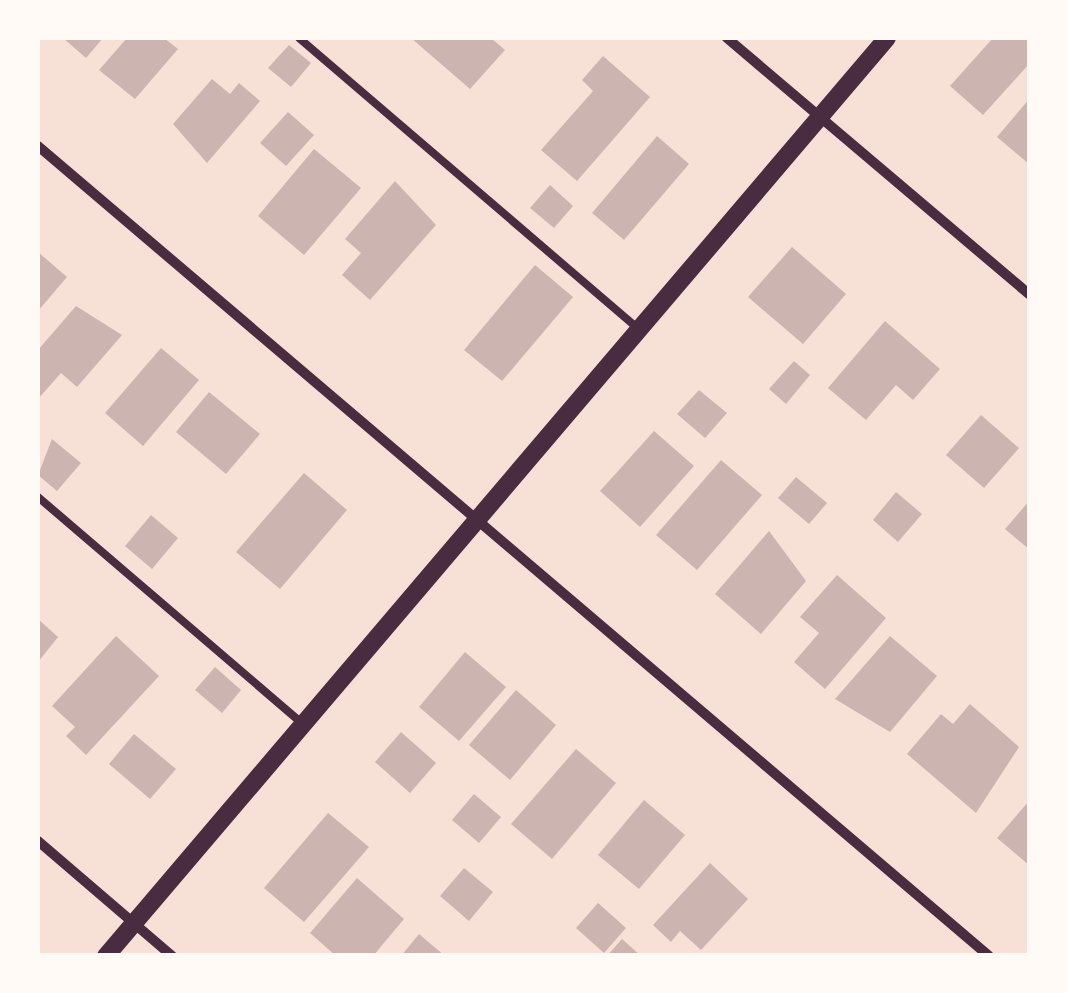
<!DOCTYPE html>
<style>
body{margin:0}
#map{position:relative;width:1067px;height:993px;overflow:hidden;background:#f7e1d7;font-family:Overpass,sans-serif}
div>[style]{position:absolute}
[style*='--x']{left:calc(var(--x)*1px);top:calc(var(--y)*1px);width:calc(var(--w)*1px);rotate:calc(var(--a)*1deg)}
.building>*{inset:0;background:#ccb4b1}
.service>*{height:8px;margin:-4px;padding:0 4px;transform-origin:4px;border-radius:4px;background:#4a2c40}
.minor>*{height:10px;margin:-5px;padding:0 5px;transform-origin:5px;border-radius:5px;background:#4a2c40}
.tertiary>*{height:18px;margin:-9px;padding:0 9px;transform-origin:9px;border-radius:9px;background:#4a2c40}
span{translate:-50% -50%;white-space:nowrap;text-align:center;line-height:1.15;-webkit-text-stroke:9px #fffaf5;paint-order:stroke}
.frame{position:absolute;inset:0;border:40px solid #fffaf5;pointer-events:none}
</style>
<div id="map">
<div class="building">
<div style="clip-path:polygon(63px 38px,103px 38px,86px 58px)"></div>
<div style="clip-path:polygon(127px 38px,164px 38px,178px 49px,135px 99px,99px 70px)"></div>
<div style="clip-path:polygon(411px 38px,491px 38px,505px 50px,470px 89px)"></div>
<div style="clip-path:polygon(993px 38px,1030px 38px,1030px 63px,983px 115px,950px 86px)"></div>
<div style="clip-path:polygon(289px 45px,311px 63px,291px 87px,268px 68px)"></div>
<div style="clip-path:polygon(603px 56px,650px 97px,577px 181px,541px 150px,593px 91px,582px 80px)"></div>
<div style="clip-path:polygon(212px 79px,230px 94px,239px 83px,260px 101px,207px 163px,173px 124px)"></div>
<div style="clip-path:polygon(1030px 98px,1030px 165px,997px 137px)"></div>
<div style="clip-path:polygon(288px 112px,314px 135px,286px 166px,260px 143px)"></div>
<div style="clip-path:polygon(657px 136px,689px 164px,624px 240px,592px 213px)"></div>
<div style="clip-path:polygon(314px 149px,361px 188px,304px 255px,258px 216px)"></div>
<div style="clip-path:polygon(395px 181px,436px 225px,370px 300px,342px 275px,361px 253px,345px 239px)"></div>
<div style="clip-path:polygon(550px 185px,573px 206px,554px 228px,530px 208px)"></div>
<div style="clip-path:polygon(792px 247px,846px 294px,803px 344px,748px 297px)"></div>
<div style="clip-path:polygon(38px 252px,67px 277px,38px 311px)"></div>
<div style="clip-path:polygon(535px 265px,573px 297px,502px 381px,464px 350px)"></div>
<div style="clip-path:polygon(76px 306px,122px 335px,77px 387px,61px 373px,38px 399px,38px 350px)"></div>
<div style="clip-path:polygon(885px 321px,940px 369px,913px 400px,896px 385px,866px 420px,828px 388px)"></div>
<div style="clip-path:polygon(161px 348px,199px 380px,143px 446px,105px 413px)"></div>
<div style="clip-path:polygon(794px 361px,810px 375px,786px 404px,769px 389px)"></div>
<div style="clip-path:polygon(699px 390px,727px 413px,705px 438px,677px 414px)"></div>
<div style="clip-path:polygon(209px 392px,260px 434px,226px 474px,176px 432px)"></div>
<div style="clip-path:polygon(981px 415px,1019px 448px,984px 488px,946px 455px)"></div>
<div style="clip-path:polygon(654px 431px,694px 466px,640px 527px,600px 491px)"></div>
<div style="clip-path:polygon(52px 439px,81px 463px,57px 491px,38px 475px)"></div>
<div style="clip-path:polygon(721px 460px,762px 495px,697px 570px,656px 535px)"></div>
<div style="clip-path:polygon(304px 473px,347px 510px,280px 589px,236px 552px)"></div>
<div style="clip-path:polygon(796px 477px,827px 503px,809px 524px,778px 498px)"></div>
<div style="clip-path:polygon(896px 492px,922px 514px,898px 542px,873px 520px)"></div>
<div style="clip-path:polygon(1030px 500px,1030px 550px,1005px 529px)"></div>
<div style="clip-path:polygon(151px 515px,178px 538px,152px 569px,125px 546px)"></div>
<div style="clip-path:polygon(769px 531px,806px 581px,761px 634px,715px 594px)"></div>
<div style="clip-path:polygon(837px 575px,886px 618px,825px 689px,794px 662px,819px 633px,800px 617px)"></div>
<div style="clip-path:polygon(38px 619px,58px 637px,38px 662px)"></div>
<div style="clip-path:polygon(116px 636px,159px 676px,86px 755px,66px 736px,75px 727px,52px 706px)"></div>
<div style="clip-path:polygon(890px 636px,937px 676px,890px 732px,835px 699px)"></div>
<div style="clip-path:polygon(465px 652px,506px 687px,459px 741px,419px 707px)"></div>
<div style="clip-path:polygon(215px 667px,241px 690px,222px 713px,195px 690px)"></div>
<div style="clip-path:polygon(516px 690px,556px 725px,510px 780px,469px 745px)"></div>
<div style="clip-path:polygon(970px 704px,1019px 747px,976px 813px,907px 754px,941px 714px,953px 724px)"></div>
<div style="clip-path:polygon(401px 732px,436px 763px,410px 793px,375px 762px)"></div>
<div style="clip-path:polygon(134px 734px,176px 769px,150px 799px,109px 764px)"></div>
<div style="clip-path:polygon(576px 749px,616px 783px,552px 859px,511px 824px)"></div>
<div style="clip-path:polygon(474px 794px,501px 817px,479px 843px,452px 820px)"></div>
<div style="clip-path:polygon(644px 800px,685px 835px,639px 889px,598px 855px)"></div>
<div style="clip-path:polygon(1030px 800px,1030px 866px,997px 838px)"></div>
<div style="clip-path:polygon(328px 813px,369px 847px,304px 922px,264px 888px)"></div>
<div style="clip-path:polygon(710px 863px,748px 899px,701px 950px,680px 931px,671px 942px,653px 925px)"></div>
<div style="clip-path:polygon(464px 868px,493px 892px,469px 921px,440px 896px)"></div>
<div style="clip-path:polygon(357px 878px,404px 919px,373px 956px,336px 956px,310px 933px)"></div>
<div style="clip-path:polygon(598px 903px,626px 928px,604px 953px,576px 928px)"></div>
<div style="clip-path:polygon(419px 934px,445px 956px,401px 956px)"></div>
<div style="clip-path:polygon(622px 939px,641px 956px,607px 956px)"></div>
</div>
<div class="service">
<div style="--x:299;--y:38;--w:448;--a:40.6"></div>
<div style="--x:38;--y:497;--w:349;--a:40.6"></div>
</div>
<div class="minor">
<div style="--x:727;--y:38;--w:397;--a:40.3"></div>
<div style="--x:38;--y:146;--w:1249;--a:40.42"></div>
<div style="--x:38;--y:841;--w:177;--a:40.6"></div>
</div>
<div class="tertiary">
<div style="--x:106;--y:956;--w:1205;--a:-49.61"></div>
</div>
<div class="frame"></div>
</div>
